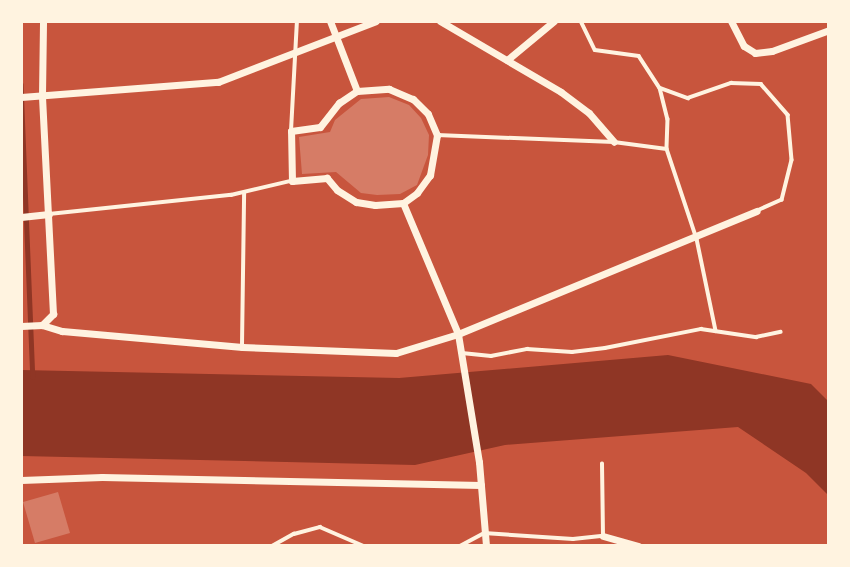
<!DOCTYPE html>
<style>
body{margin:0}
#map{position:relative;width:850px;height:567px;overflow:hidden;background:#c8553d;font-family:"Alegreya Sans",sans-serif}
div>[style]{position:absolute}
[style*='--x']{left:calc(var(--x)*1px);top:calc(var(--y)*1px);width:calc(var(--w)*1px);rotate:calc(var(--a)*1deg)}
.water>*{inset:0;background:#8f3625}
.stream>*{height:4.5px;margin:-2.25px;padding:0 2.25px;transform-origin:2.25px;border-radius:2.25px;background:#8f3625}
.building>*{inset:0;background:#d67c66}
.service>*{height:3.5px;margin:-1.75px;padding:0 1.75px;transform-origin:1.75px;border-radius:1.75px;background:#fff3e0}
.minor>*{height:7px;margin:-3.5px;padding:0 3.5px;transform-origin:3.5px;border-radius:3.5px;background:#fff3e0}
span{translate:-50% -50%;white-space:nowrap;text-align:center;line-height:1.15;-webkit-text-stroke:7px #fff3e0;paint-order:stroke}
.frame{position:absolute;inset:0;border:23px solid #fff3e0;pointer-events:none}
</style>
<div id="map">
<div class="water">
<div style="clip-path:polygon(668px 355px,811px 384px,829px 402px,829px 496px,806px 473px,738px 427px,505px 445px,415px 465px,21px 456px,21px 370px,399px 378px)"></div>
</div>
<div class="stream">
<div style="--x:21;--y:84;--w:293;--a:87.7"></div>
</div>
<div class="building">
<div style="clip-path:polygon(389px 97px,409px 105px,421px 118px,429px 135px,428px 155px,417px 185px,400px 194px,377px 195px,361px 193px,336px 172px,302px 174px,299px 137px,330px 132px,335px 120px,361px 99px)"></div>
<div style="clip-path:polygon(58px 492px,70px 533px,35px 543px,23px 502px)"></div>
</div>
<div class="service">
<div style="--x:581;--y:21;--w:32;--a:64"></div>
<div style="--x:595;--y:50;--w:44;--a:7.8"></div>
<div style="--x:639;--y:56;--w:38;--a:57"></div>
<div style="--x:660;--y:88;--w:32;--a:76"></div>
<div style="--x:668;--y:119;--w:29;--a:92"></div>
<div style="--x:660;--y:88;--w:30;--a:20"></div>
<div style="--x:688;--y:98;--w:46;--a:-19.2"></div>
<div style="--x:731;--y:83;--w:30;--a:2"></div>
<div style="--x:761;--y:84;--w:41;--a:48.9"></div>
<div style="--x:788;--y:115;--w:45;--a:84.9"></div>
<div style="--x:792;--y:160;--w:41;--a:104"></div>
<div style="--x:782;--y:200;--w:27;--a:156"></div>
<div style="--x:291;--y:131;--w:110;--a:-86.9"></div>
<div style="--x:437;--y:135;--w:177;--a:2.3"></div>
<div style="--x:614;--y:142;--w:53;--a:7.5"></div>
<div style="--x:667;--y:149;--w:95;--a:71.6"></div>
<div style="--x:697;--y:239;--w:94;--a:78.3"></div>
<div style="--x:49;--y:214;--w:183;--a:-6"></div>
<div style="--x:231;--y:195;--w:61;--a:-13.3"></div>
<div style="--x:242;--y:345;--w:152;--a:-89.2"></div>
<div style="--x:462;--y:353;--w:29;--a:6"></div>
<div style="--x:491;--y:356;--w:37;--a:-11"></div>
<div style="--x:527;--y:349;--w:45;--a:3.8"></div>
<div style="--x:572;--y:352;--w:33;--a:-7"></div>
<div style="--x:605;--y:348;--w:98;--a:-11.2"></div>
<div style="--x:701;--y:329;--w:56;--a:8.3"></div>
<div style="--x:756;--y:337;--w:25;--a:-12"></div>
<div style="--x:272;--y:546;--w:25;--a:-29"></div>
<div style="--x:294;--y:534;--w:27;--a:-15"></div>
<div style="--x:320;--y:527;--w:48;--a:23.4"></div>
<div style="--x:460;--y:546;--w:27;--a:-28"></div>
<div style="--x:484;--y:533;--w:89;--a:3.9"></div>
<div style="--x:573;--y:539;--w:30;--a:-6"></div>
<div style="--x:603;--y:536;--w:72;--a:-90.8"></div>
</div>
<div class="minor">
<div style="--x:330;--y:21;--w:75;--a:68.9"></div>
<div style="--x:440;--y:21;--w:140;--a:30.4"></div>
<div style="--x:561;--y:92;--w:35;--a:37"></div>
<div style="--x:589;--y:113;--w:38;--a:49"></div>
<div style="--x:731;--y:21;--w:28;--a:63"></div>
<div style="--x:744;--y:46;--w:13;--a:32"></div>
<div style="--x:755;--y:53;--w:17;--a:-7"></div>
<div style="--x:772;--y:51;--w:61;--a:-20.2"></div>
<div style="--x:507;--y:60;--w:61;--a:-39.7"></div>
<div style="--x:389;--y:89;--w:26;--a:23"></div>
<div style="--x:413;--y:99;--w:21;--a:45"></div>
<div style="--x:428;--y:114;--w:23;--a:67"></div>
<div style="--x:437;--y:135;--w:41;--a:99.9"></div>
<div style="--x:430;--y:175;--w:22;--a:126"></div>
<div style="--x:417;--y:193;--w:17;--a:144"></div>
<div style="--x:403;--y:203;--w:28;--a:176"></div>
<div style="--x:375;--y:205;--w:19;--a:-171"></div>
<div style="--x:356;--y:202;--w:22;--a:-148"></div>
<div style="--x:337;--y:190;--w:16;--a:-130"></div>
<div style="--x:327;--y:178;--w:35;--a:175"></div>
<div style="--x:292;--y:181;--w:50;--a:-91.1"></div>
<div style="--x:291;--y:131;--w:29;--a:-8"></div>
<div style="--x:320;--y:127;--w:31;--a:-52"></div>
<div style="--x:339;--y:103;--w:22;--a:-34"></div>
<div style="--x:357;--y:91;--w:32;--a:-4"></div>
<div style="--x:21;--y:97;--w:198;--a:-4.4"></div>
<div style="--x:218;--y:82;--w:169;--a:-21.1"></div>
<div style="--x:403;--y:203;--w:142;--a:67.2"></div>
<div style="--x:458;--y:334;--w:130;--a:80.7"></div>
<div style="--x:479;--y:462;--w:84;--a:85.2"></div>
<div style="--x:21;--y:217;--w:28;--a:-6"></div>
<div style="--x:42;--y:325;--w:21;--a:17"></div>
<div style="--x:62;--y:331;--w:181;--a:5.1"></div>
<div style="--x:242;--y:347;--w:154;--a:2.2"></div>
<div style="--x:396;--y:353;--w:65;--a:-17"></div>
<div style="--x:458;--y:334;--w:323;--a:-22.4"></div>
<div style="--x:21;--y:326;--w:21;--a:-3"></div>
<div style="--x:42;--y:325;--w:16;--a:-45"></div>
<div style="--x:53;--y:314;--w:219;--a:-92.9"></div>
<div style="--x:42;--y:95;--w:74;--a:-89.2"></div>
<div style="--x:21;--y:480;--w:81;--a:-2.1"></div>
<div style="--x:102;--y:477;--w:379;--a:1.2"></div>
<div style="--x:603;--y:536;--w:37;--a:16"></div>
</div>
<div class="frame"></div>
</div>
